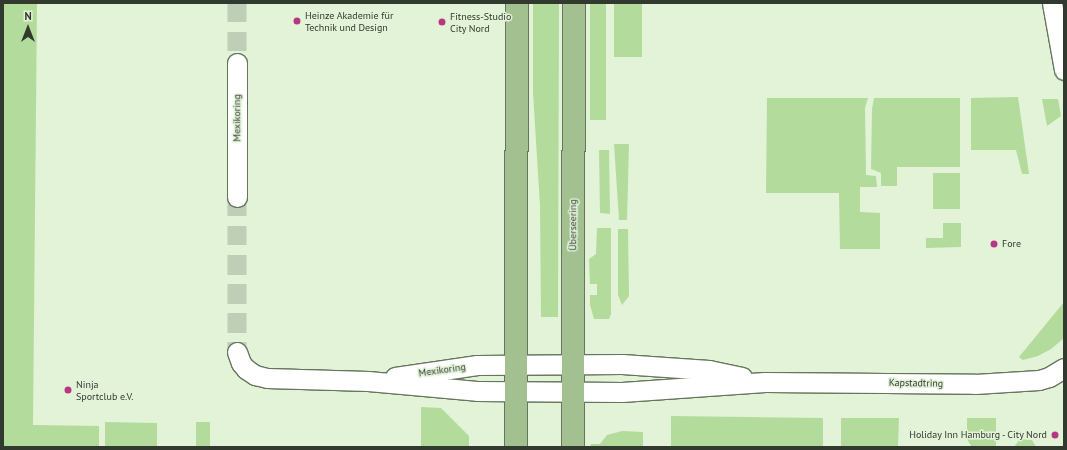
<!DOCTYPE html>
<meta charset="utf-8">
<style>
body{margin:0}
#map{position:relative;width:1067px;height:450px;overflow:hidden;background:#e2f3d8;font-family:"PT Sans",sans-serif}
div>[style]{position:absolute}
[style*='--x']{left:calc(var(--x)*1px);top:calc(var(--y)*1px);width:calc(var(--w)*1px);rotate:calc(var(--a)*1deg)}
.green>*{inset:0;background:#b3db9c}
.street-tunnel>*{height:19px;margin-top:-9.5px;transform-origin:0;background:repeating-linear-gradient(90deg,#bfceb6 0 19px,transparent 0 29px)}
.roads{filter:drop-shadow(1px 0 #66755e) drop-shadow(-1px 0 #66755e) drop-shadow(0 1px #66755e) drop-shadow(0 -1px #66755e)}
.street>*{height:19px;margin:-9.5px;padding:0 9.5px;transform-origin:9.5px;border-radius:9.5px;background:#fff}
.primary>*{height:22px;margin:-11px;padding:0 11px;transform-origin:11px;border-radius:11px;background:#a3c090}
.dots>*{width:11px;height:11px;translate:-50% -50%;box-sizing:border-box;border:2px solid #e2f3d8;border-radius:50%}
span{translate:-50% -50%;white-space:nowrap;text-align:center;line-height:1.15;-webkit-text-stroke:3px #e2f3d8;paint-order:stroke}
.poi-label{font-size:10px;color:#32392e}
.left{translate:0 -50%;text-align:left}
.right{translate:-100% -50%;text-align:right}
.street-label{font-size:10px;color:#32392e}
.frame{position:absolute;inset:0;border:4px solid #32392e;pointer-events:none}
.north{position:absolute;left:8px;top:8px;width:40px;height:40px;-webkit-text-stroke:3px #e2f3d8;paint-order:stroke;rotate:0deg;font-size:11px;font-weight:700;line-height:16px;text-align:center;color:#32392e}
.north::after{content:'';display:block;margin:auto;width:14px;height:18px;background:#32392e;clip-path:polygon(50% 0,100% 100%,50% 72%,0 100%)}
</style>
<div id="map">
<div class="green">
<div style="clip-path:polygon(3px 3px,37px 3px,33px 425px,99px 426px,99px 447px,3px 447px)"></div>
<div style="clip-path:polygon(533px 3px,559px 3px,558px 317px,541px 317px,540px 206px,533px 93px)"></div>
<div style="clip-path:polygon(590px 3px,606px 3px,606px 120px,590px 120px)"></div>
<div style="clip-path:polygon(614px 3px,642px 3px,642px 57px,614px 57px)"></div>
<div style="clip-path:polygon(1018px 97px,1029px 174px,1022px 174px,1016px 150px,971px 150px,971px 98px)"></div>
<div style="clip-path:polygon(767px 98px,868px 98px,865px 108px,866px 175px,876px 176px,877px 187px,860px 187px,860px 212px,880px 213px,880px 249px,840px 249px,839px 193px,766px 193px)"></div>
<div style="clip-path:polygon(874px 98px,960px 98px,960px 167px,897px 167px,897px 186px,881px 186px,881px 173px,871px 169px,872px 109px)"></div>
<div style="clip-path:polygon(1042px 99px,1058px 99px,1061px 116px,1047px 126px)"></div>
<div style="clip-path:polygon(614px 144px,629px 144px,627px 220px,619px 220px)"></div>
<div style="clip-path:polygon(599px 150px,609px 150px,610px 214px,600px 213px)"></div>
<div style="clip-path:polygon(933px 173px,960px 173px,960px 209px,933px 209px)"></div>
<div style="clip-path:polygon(943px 223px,961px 223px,961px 247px,926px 248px,926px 238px,943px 238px)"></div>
<div style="clip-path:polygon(597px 228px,611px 228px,611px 314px,609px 319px,594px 319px,590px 305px,590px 295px,597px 295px,597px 284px,590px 284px,589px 259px,596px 254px)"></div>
<div style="clip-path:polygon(618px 229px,628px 229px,629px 296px,622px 305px,618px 295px)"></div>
<div style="clip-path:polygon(1064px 302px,1064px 338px,1051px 349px,1038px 356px,1023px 360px,1019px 357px)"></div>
<div style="clip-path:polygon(421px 407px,441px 408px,469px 436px,469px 447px,421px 447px)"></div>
<div style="clip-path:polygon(671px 416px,823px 418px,823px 447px,671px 447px)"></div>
<div style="clip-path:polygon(841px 418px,899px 418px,898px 447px,841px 447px)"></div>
<div style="clip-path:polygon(967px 418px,996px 418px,996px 446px,971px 446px,967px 439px)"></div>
<div style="clip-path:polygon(105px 422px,157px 423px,157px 447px,105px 447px)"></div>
<div style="clip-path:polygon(196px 422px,210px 422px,210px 447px,196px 447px)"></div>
<div style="clip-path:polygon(622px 431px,643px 432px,643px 447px,590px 447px,591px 444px,600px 444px,607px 435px)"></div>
<div style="clip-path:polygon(1020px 439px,1032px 440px,1036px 447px,1014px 447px)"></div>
</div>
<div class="street-tunnel">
<div style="--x:237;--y:3;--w:60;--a:90"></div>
<div style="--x:237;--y:197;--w:155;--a:90"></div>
</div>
<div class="roads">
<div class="street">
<div style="--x:1052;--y:3;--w:68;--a:79.8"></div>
<div style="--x:237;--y:63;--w:134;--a:90"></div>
<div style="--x:237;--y:352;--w:12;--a:70"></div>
<div style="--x:241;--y:363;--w:8;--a:50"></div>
<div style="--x:246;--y:369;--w:11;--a:34"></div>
<div style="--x:255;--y:375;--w:12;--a:14"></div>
<div style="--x:267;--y:378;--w:101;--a:1.7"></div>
<div style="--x:368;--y:381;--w:109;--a:5.2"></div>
<div style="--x:477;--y:391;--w:145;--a:0.4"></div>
<div style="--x:622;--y:392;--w:143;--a:-4"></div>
<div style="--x:765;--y:382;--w:210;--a:0.5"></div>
<div style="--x:975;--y:384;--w:64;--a:-3.6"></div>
<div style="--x:1039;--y:380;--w:10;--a:-17"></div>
<div style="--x:1049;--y:377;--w:17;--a:-31"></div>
<div style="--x:395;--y:377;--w:83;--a:-8.3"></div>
<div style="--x:477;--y:365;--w:145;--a:-0.4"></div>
<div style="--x:622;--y:364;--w:87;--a:3.9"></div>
<div style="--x:709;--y:370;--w:34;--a:12"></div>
</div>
<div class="primary">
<div style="--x:516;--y:447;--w:444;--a:-89.9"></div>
<div style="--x:573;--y:447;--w:444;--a:-89.9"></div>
</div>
</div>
<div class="dots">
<div style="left:297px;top:21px;background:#b63784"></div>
<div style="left:442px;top:22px;background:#b63784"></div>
<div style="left:994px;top:244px;background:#b63784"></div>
<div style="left:68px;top:390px;background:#b63784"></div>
<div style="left:1055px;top:435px;background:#b63784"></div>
</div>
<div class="poi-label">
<span class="left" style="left:305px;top:21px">Heinze Akademie für<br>Technik und Design</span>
<span class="left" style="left:450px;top:22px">Fitness-Studio<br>City Nord</span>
<span class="left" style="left:1002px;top:244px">Fore</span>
<span class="left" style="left:76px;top:390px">Ninja<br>Sportclub e.V.</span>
<span class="right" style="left:1047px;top:435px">Holiday Inn Hamburg - City Nord</span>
</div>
<div class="street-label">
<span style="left:237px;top:118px;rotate:-90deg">Mexikoring</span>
<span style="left:573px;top:225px;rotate:-90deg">Überseering</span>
<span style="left:442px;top:370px;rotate:-8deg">Mexikoring</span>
<span style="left:916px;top:383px;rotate:1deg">Kapstadtring</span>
</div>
<div class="frame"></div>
<div class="north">N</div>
</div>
